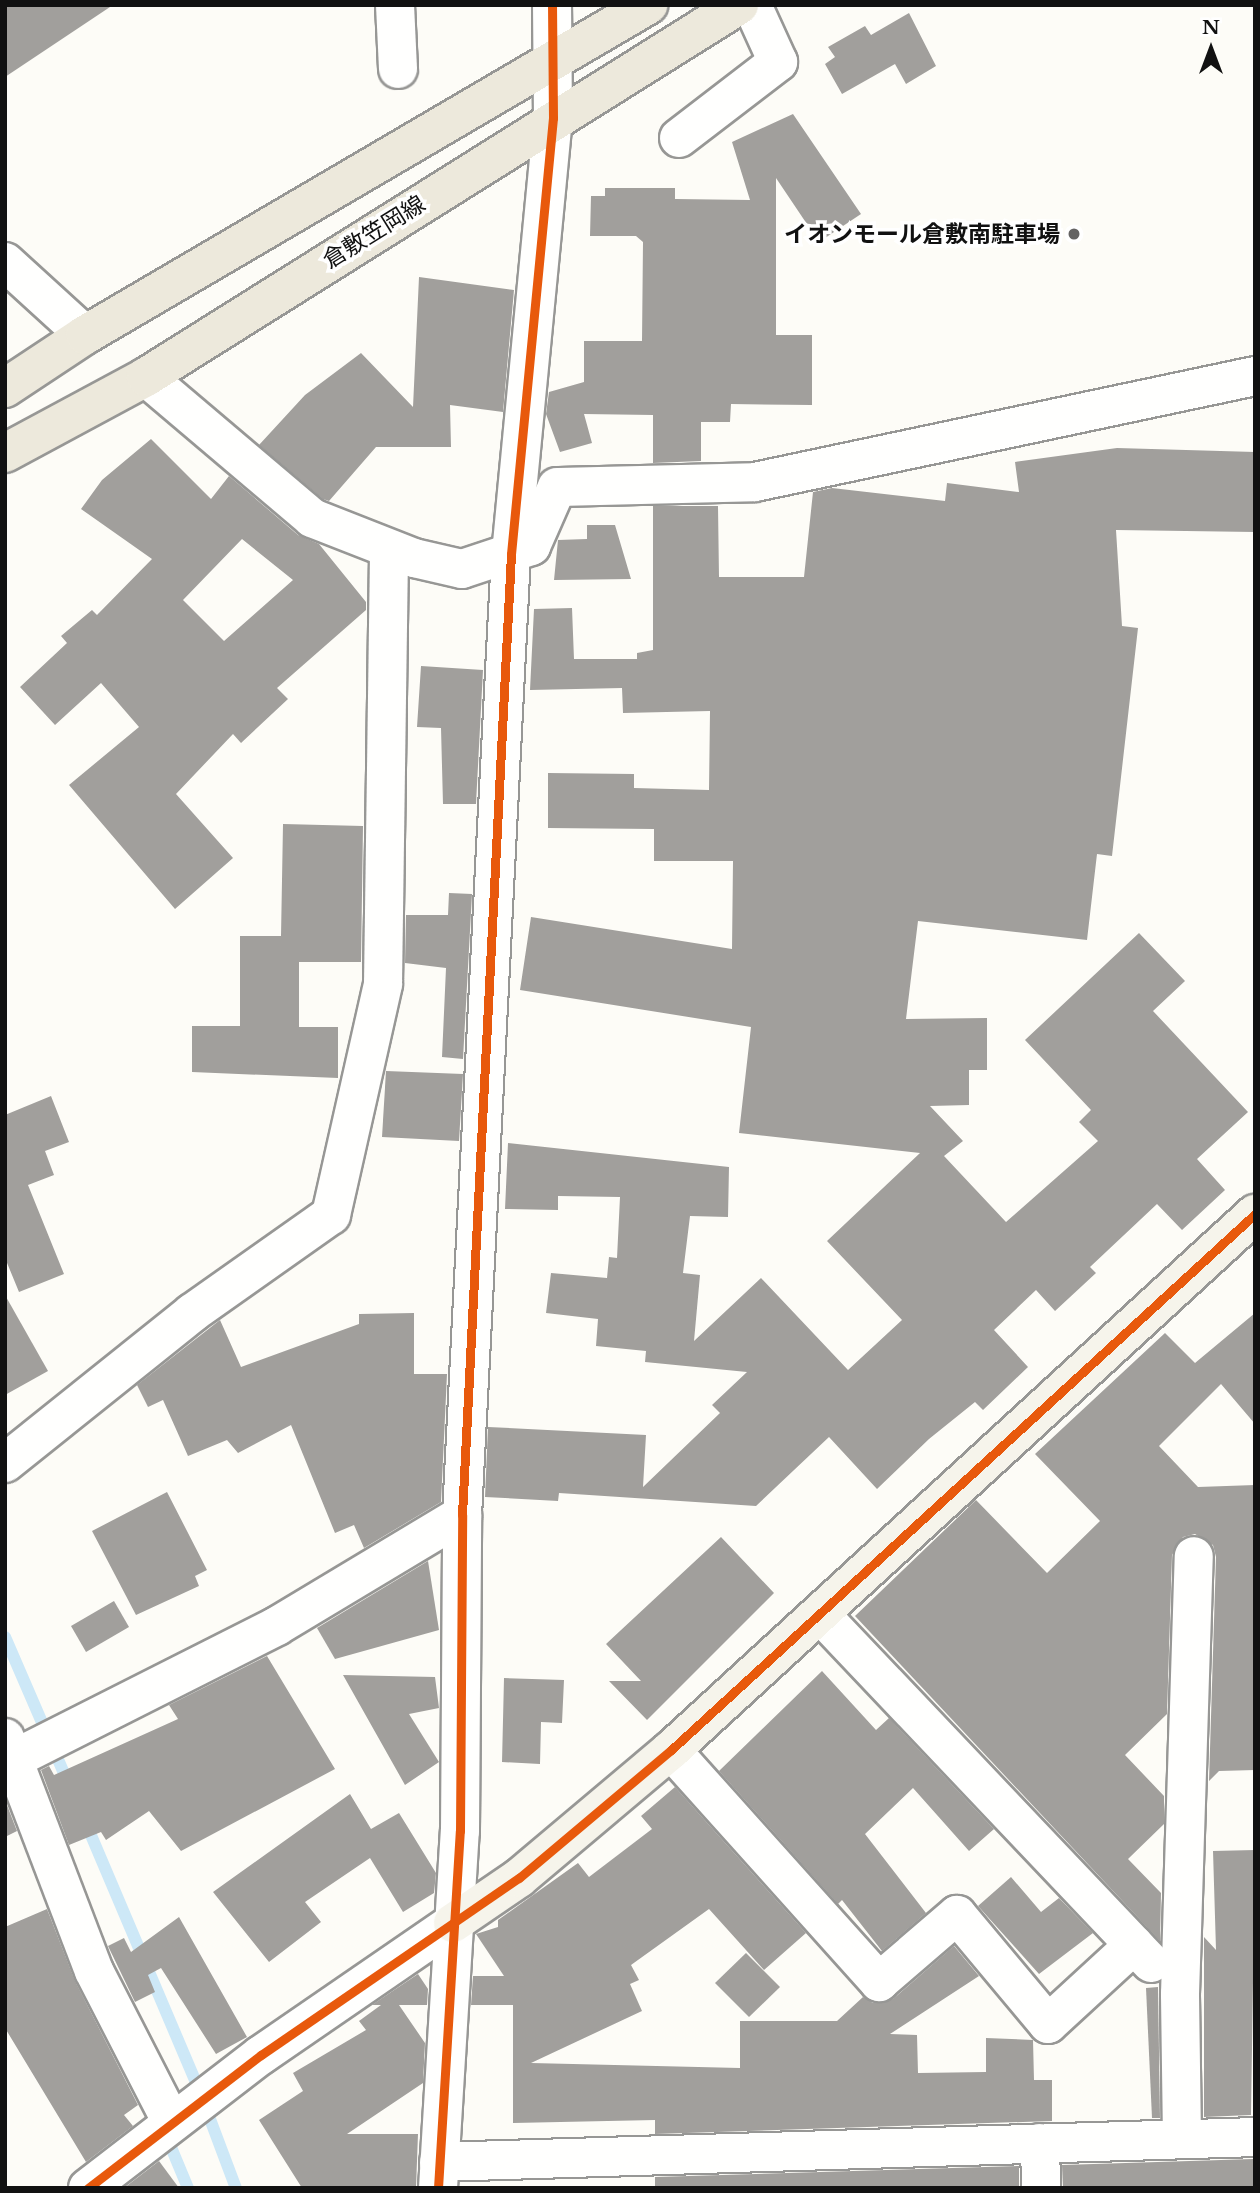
<!DOCTYPE html>
<meta charset="utf-8">
<style>
body{margin:0}
#map{position:relative;width:1260px;height:2193px;overflow:hidden;background:#fdfcf7;font-family:"Libre Baskerville","Noto Sans JP",serif}
div>[style]{position:absolute}
[style*='--x']{left:calc(var(--x)*1px);top:calc(var(--y)*1px);width:calc(var(--w)*1px);rotate:calc(var(--a)*1deg)}
.stream>*{height:12px;margin:-6px;padding:0 6px;transform-origin:6px;border-radius:6px;background:#cde8f7}
.building>*{inset:0;background:#a19f9c}
.roads{filter:drop-shadow(2px 0 #979795) drop-shadow(-2px 0 #979795) drop-shadow(0 2px #979795) drop-shadow(0 -2px #979795)}
.street>*{height:38px;margin:-19px;padding:0 19px;transform-origin:19px;border-radius:19px;background:#fffffe}
.secondary>*{height:38px;margin:-19px;padding:0 19px;transform-origin:19px;border-radius:19px;background:#f6f4eb}
.primary>*{height:38px;margin:-19px;padding:0 19px;transform-origin:19px;border-radius:19px;background:#ede9dc}
.cycleway>*{height:9px;margin:-4.5px;padding:0 4.5px;transform-origin:4.5px;border-radius:4.5px;background:#e8590c}
.dots>*{width:19px;height:19px;translate:-50% -50%;box-sizing:border-box;border:4px solid #fff;border-radius:50%}
span{translate:-50% -50%;white-space:nowrap;text-align:center;line-height:1.15;-webkit-text-stroke:7px #fff;paint-order:stroke}
.street-label{font-size:23px;color:#111}
.poi-label{font-size:23px;color:#111;font-weight:700}
.right{translate:-100% -50%;text-align:right}
.frame{position:absolute;inset:0;border:7px solid #111;pointer-events:none}
.north{position:absolute;left:1176px;top:14px;width:70px;height:70px;-webkit-text-stroke:5px #fff;paint-order:stroke;rotate:0deg;font-size:19px;font-weight:700;line-height:28px;text-align:center;color:#111}
.north::after{content:'';display:block;margin:auto;width:24px;height:32px;background:#111;clip-path:polygon(50% 0,100% 100%,50% 72%,0 100%)}
</style>
<div id="map">
<div class="stream">
<div style="--x:5;--y:1637;--w:161;--a:66.6"></div>
<div style="--x:85;--y:1821;--w:287;--a:67"></div>
<div style="--x:210;--y:2119;--w:74;--a:69.4"></div>
<div style="--x:168;--y:2140;--w:52;--a:67.4"></div>
</div>
<div class="building">
<div style="clip-path:polygon(5px 5px,113px 5px,5px 77px)"></div>
<div style="clip-path:polygon(909px 13px,936px 66px,906px 84px,895px 64px,842px 94px,825px 64px,835px 57px,828px 47px,865px 26px,871px 35px)"></div>
<div style="clip-path:polygon(793px 114px,861px 214px,819px 242px,776px 178px,776px 335px,812px 335px,812px 405px,731px 404px,730px 422px,701px 422px,701px 461px,653px 463px,653px 415px,584px 414px,592px 443px,560px 452px,546px 414px,549px 392px,584px 382px,584px 341px,642px 341px,643px 242px,636px 236px,590px 236px,591px 196px,605px 196px,605px 188px,675px 188px,675px 199px,750px 200px,732px 142px)"></div>
<div style="clip-path:polygon(419px 277px,514px 290px,503px 412px,450px 405px,451px 447px,376px 447px,329px 501px,323px 499px,259px 445px,305px 395px,361px 353px,413px 407px)"></div>
<div style="clip-path:polygon(evenodd,151px 439px,211px 499px,229px 476px,298px 535px,319px 544px,366px 602px,366px 610px,277px 688px,288px 699px,241px 743px,233px 734px,176px 794px,233px 858px,175px 909px,69px 785px,139px 727px,101px 683px,55px 725px,20px 687px,67px 643px,61px 636px,92px 610px,97px 615px,152px 559px,81px 509px,102px 480px,151px 439px,242px 539px,293px 580px,224px 641px,183px 600px,242px 539px)"></div>
<div style="clip-path:polygon(1117px 448px,1255px 452px,1255px 532px,1116px 530px,1122px 626px,1138px 628px,1112px 856px,1097px 854px,1087px 940px,918px 921px,906px 1019px,987px 1018px,987px 1070px,969px 1070px,969px 1105px,930px 1106px,963px 1141px,944px 1156px,1006px 1222px,1098px 1141px,1079px 1122px,1091px 1110px,1025px 1040px,1139px 933px,1185px 981px,1153px 1011px,1248px 1112px,1197px 1159px,1225px 1190px,1182px 1230px,1157px 1204px,1090px 1267px,1096px 1273px,1055px 1311px,1036px 1290px,994px 1330px,1028px 1367px,983px 1410px,975px 1402px,929px 1439px,877px 1489px,829px 1437px,756px 1506px,559px 1493px,558px 1501px,485px 1497px,488px 1427px,646px 1435px,643px 1487px,720px 1413px,712px 1405px,747px 1372px,645px 1362px,646px 1351px,596px 1346px,598px 1319px,546px 1313px,551px 1273px,607px 1278px,609px 1257px,617px 1258px,620px 1197px,558px 1196px,558px 1210px,505px 1209px,508px 1143px,729px 1167px,728px 1217px,690px 1216px,683px 1273px,700px 1275px,694px 1341px,761px 1278px,848px 1370px,902px 1320px,827px 1241px,920px 1153px,739px 1133px,751px 1027px,520px 990px,531px 917px,732px 949px,733px 861px,654px 861px,654px 829px,548px 828px,548px 773px,634px 774px,634px 788px,709px 790px,710px 711px,623px 713px,622px 688px,530px 690px,534px 609px,572px 608px,574px 659px,637px 659px,637px 653px,653px 650px,653px 506px,718px 506px,719px 577px,804px 577px,813px 492px,832px 488px,945px 501px,947px 483px,1019px 492px,1015px 462px)"></div>
<div style="clip-path:polygon(587px 525px,615px 525px,631px 579px,554px 580px,558px 540px,587px 539px)"></div>
<div style="clip-path:polygon(421px 666px,483px 670px,476px 804px,443px 804px,441px 728px,417px 727px)"></div>
<div style="clip-path:polygon(283px 824px,363px 826px,361px 962px,299px 962px,299px 1027px,338px 1027px,338px 1078px,192px 1072px,192px 1026px,240px 1026px,240px 936px,281px 936px)"></div>
<div style="clip-path:polygon(449px 893px,472px 894px,463px 1059px,442px 1057px,446px 968px,405px 963px,406px 915px,448px 915px)"></div>
<div style="clip-path:polygon(386px 1071px,463px 1074px,459px 1141px,382px 1137px)"></div>
<div style="clip-path:polygon(51px 1096px,69px 1142px,45px 1151px,54px 1175px,28px 1185px,64px 1274px,19px 1292px,5px 1258px,5px 1115px)"></div>
<div style="clip-path:polygon(5px 1295px,48px 1371px,5px 1395px)"></div>
<div style="clip-path:polygon(414px 1313px,414px 1374px,447px 1374px,441px 1502px,364px 1548px,354px 1525px,335px 1533px,291px 1425px,238px 1453px,227px 1440px,188px 1456px,163px 1400px,148px 1407px,137px 1385px,220px 1320px,241px 1367px,359px 1324px,359px 1314px)"></div>
<div style="clip-path:polygon(1255px 1313px,1255px 1424px,1221px 1384px,1159px 1446px,1198px 1487px,1255px 1485px,1255px 1770px,1219px 1771px,1209px 1781px,1216px 1557px,1213px 1545px,1195px 1534px,1183px 1537px,1172px 1555px,1167px 1714px,1125px 1755px,1164px 1796px,1164px 1824px,1128px 1859px,1161px 1893px,1160px 1941px,855px 1616px,976px 1500px,1047px 1573px,1100px 1521px,1035px 1454px,1165px 1333px,1195px 1363px)"></div>
<div style="clip-path:polygon(167px 1492px,207px 1570px,195px 1576px,199px 1586px,136px 1615px,92px 1531px)"></div>
<div style="clip-path:polygon(721px 1537px,774px 1593px,647px 1720px,609px 1681px,641px 1681px,606px 1644px)"></div>
<div style="clip-path:polygon(428px 1561px,439px 1630px,335px 1659px,317px 1628px)"></div>
<div style="clip-path:polygon(114px 1601px,129px 1627px,86px 1652px,71px 1626px)"></div>
<div style="clip-path:polygon(267px 1656px,335px 1769px,181px 1851px,149px 1811px,106px 1840px,101px 1832px,69px 1845px,41px 1770px,49px 1766px,54px 1775px,178px 1719px,169px 1705px)"></div>
<div style="clip-path:polygon(822px 1671px,876px 1730px,889px 1718px,994px 1829px,969px 1851px,913px 1788px,865px 1834px,926px 1913px,882px 1951px,842px 1900px,838px 1904px,719px 1771px)"></div>
<div style="clip-path:polygon(343px 1675px,435px 1677px,439px 1708px,409px 1714px,439px 1762px,405px 1785px)"></div>
<div style="clip-path:polygon(504px 1678px,564px 1680px,562px 1723px,541px 1722px,540px 1764px,502px 1762px)"></div>
<div style="clip-path:polygon(675px 1787px,806px 1933px,764px 1970px,709px 1909px,631px 1965px,639px 1980px,630px 1984px,642px 2011px,531px 2063px,740px 2068px,740px 2021px,837px 2021px,863px 1997px,873px 2003px,893px 1999px,954px 1946px,979px 1976px,890px 2034px,917px 2035px,918px 2073px,986px 2072px,986px 2038px,1033px 2040px,1034px 2080px,1052px 2080px,1052px 2121px,655px 2134px,655px 2120px,513px 2123px,513px 2005px,471px 2005px,473px 1976px,504px 1976px,476px 1934px,498px 1927px,498px 1920px,578px 1863px,589px 1877px,652px 1829px,641px 1816px)"></div>
<div style="clip-path:polygon(350px 1794px,371px 1829px,399px 1813px,436px 1873px,434px 1893px,403px 1912px,370px 1858px,305px 1902px,321px 1922px,269px 1962px,213px 1892px)"></div>
<div style="clip-path:polygon(5px 1800px,17px 1831px,5px 1837px)"></div>
<div style="clip-path:polygon(1255px 1850px,1251px 2115px,1204px 2117px,1204px 1937px,1216px 1950px,1213px 1851px)"></div>
<div style="clip-path:polygon(1011px 1877px,1041px 1912px,1059px 1898px,1093px 1933px,1039px 1974px,978px 1906px)"></div>
<div style="clip-path:polygon(47px 1909px,75px 1981px,138px 2105px,124px 2115px,133px 2126px,86px 2162px,5px 2028px,5px 1927px)"></div>
<div style="clip-path:polygon(179px 1917px,247px 2037px,216px 2054px,161px 1968px,148px 1975px,155px 1992px,135px 2002px,108px 1946px,124px 1938px,131px 1952px)"></div>
<div style="clip-path:polygon(746px 1953px,780px 1987px,749px 2017px,715px 1983px)"></div>
<div style="clip-path:polygon(418px 1974px,428px 1989px,427px 2005px,399px 2005px,425px 2043px,423px 2083px,347px 2134px,418px 2134px,416px 2188px,302px 2188px,259px 2120px,303px 2091px,293px 2073px,366px 2030px,359px 2021px,381px 2005px,372px 2005px)"></div>
<div style="clip-path:polygon(1158px 1987px,1160px 2118px,1152px 2118px,1146px 1988px)"></div>
<div style="clip-path:polygon(1253px 2159px,1255px 2188px,1063px 2188px,1062px 2165px)"></div>
<div style="clip-path:polygon(159px 2161px,179px 2188px,124px 2188px)"></div>
<div style="clip-path:polygon(1019px 2166px,1019px 2188px,655px 2188px,655px 2177px)"></div>
</div>
<div class="roads">
<div class="street">
<div style="--x:395;--y:5;--w:64;--a:87.3"></div>
<div style="--x:679;--y:138;--w:125;--a:-37.5"></div>
<div style="--x:778;--y:62;--w:63;--a:-114.5"></div>
<div style="--x:5;--y:262;--w:108;--a:42.4"></div>
<div style="--x:146;--y:377;--w:218;--a:40.3"></div>
<div style="--x:312;--y:518;--w:110;--a:21.4"></div>
<div style="--x:414;--y:558;--w:49;--a:12.9"></div>
<div style="--x:462;--y:569;--w:73;--a:-18.4"></div>
<div style="--x:531;--y:546;--w:64;--a:-66.2"></div>
<div style="--x:557;--y:487;--w:198;--a:-1.4"></div>
<div style="--x:755;--y:482;--w:511;--a:-11.97"></div>
<div style="--x:5;--y:1463;--w:240;--a:-38.7"></div>
<div style="--x:192;--y:1313;--w:170;--a:-35.2"></div>
<div style="--x:331;--y:1215;--w:237;--a:-77.3"></div>
<div style="--x:383;--y:984;--w:434;--a:-89.2"></div>
<div style="--x:820;--y:1614;--w:481;--a:46.5"></div>
<div style="--x:5;--y:1738;--w:249;--a:69.1"></div>
<div style="--x:94;--y:1971;--w:169;--a:62.8"></div>
<div style="--x:671;--y:1750;--w:312;--a:48.1"></div>
<div style="--x:879;--y:1982;--w:103;--a:-40.7"></div>
<div style="--x:957;--y:1915;--w:142;--a:50.1"></div>
<div style="--x:1048;--y:2024;--w:117;--a:-42.6"></div>
<div style="--x:12;--y:1760;--w:297;--a:-26.8"></div>
<div style="--x:277;--y:1626;--w:216;--a:-31"></div>
<div style="--x:1182;--y:2139;--w:145;--a:-90.8"></div>
<div style="--x:1180;--y:1994;--w:438;--a:-88.2"></div>
<div style="--x:1040;--y:2143;--w:45;--a:88.7"></div>
<div style="--x:439;--y:2162;--w:816;--a:-1.75"></div>
<div style="--x:88;--y:2188;--w:218;--a:-37.6"></div>
<div style="--x:261;--y:2055;--w:233;--a:-34.5"></div>
<div style="--x:438;--y:2188;--w:358;--a:-86.5"></div>
<div style="--x:460;--y:1831;--w:316;--a:-89.6"></div>
<div style="--x:462;--y:1515;--w:962;--a:-87.08"></div>
<div style="--x:511;--y:554;--w:438;--a:-84.5"></div>
<div style="--x:553;--y:118;--w:113;--a:-90.5"></div>
</div>
<div class="secondary">
<div style="--x:453;--y:1923;--w:80;--a:-34.3"></div>
<div style="--x:519;--y:1878;--w:199;--a:-40.1"></div>
<div style="--x:671;--y:1750;--w:793;--a:-42.55"></div>
</div>
<div class="primary">
<div style="--x:5;--y:388;--w:96;--a:-33.5"></div>
<div style="--x:85;--y:335;--w:653;--a:-30.38"></div>
<div style="--x:5;--y:453;--w:160;--a:-28.3"></div>
<div style="--x:146;--y:377;--w:700;--a:-32.1"></div>
</div>
</div>
<div class="cycleway">
<div style="--x:88;--y:2188;--w:218;--a:-37.6"></div>
<div style="--x:261;--y:2055;--w:313;--a:-34.5"></div>
<div style="--x:519;--y:1878;--w:199;--a:-40.1"></div>
<div style="--x:671;--y:1750;--w:793;--a:-42.55"></div>
<div style="--x:438;--y:2188;--w:358;--a:-86.5"></div>
<div style="--x:460;--y:1831;--w:316;--a:-89.6"></div>
<div style="--x:462;--y:1515;--w:962;--a:-87.08"></div>
<div style="--x:511;--y:554;--w:438;--a:-84.5"></div>
<div style="--x:553;--y:118;--w:113;--a:-90.5"></div>
</div>
<div class="dots">
<div style="left:1074px;top:234px;background:#646362"></div>
</div>
<div class="street-label">
<span style="left:374px;top:232px;rotate:-32deg">倉敷笠岡線</span>
</div>
<div class="poi-label">
<span class="right" style="left:1060px;top:234px">イオンモール倉敷南駐車場</span>
</div>
<div class="frame"></div>
<div class="north">N</div>
</div>
